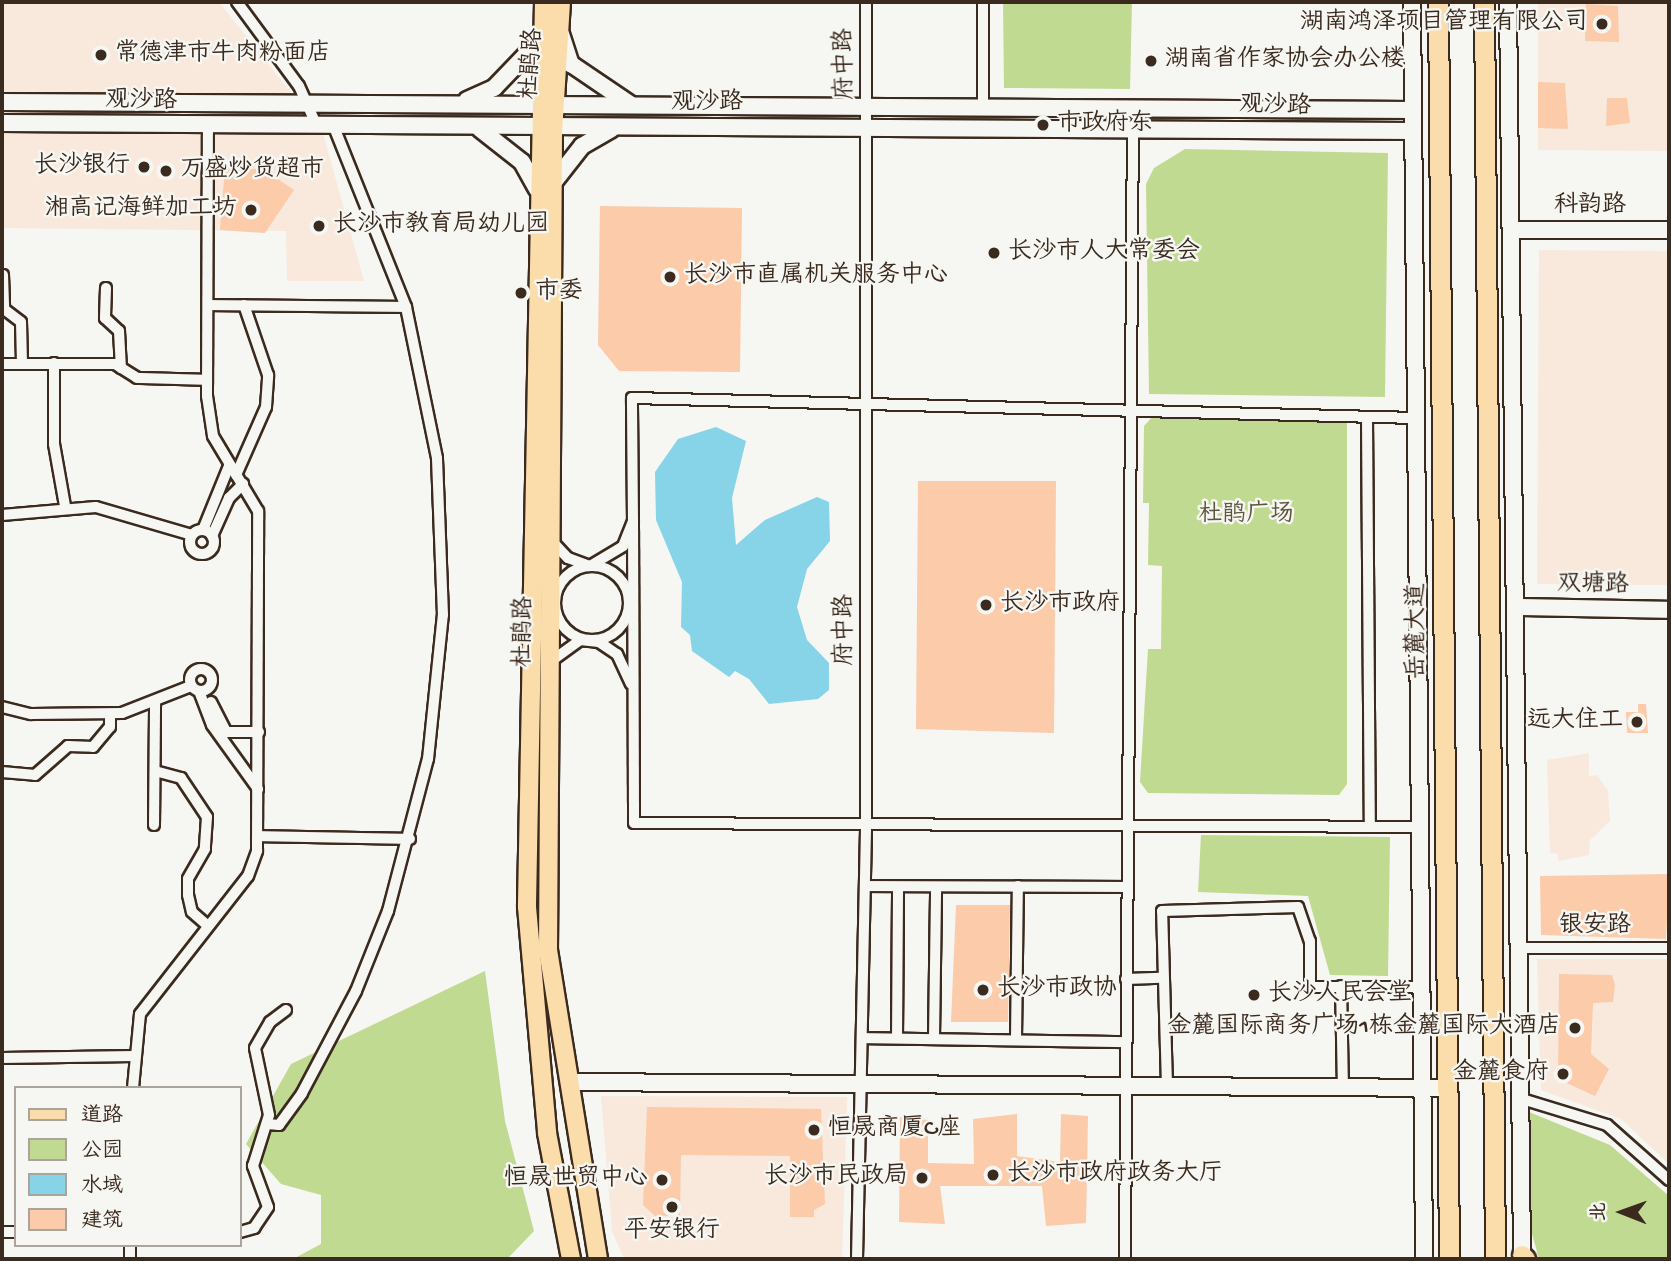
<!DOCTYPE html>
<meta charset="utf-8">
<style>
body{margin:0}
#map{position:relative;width:1671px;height:1261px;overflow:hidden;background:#f6f6f2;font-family:"Gochi Hand","LXGW WenKai TC",sans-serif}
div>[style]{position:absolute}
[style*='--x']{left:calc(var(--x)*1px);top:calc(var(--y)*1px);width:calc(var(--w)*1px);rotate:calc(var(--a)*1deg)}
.built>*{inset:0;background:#f8e9dc}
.green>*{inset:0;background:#c0da91}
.water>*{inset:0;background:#87d3e7}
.building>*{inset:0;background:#fbcbaa}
.roads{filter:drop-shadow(2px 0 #3b2a1e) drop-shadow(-2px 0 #3b2a1e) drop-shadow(0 2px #3b2a1e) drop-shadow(0 -2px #3b2a1e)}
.street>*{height:10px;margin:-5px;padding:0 5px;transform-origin:5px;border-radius:5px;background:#f6f6f2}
.street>.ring{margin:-5px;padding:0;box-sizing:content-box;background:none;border:10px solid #f6f6f2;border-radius:50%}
.secondary>*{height:16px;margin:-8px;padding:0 8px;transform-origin:8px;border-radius:8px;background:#f6f6f2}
.primary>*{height:18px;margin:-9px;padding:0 9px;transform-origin:9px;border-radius:9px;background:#faddab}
.highway>*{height:19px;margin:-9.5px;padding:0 9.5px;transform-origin:9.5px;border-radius:9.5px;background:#faddab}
.dots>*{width:19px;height:19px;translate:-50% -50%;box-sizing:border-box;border:4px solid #f6f6f2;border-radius:50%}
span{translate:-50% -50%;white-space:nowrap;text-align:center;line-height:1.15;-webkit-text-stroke:5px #f6f6f2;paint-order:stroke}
.poi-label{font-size:24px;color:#3b2a1e}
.right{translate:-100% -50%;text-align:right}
.left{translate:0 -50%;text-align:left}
.street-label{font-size:24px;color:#3b2a1e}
.park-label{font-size:24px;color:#5c563b}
.frame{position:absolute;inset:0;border:4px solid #3b2a1e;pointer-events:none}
.legend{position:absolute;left:14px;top:1086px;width:228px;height:161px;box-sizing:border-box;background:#f6f6f2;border:2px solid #aba49d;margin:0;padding:9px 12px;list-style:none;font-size:21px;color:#3b2a1e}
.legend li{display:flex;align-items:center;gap:14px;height:35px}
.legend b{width:35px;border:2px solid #aba49d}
.north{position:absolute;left:1587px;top:1177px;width:70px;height:70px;-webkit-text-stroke:5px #f6f6f2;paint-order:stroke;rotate:271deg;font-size:19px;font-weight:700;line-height:28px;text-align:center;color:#3b2a1e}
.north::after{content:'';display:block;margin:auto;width:24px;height:32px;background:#3b2a1e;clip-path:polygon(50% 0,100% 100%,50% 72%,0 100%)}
</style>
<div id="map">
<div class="built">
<div style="clip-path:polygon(2px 2px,219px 2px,323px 133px,364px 281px,287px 281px,286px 231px,2px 228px)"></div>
<div style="clip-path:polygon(1538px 2px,1669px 2px,1669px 151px,1538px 150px)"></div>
<div style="clip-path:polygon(1539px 250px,1669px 251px,1669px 585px,1537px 584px)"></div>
<div style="clip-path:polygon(1589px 753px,1589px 776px,1597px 775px,1608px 791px,1610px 821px,1590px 840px,1589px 855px,1558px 861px,1558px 854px,1550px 853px,1547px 760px)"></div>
<div style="clip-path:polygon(1537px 959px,1669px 959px,1669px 1164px,1621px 1119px,1541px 1090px)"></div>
<div style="clip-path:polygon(601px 1096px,847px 1097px,842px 1259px,624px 1259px,612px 1231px)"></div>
</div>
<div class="green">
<div style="clip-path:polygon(1003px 2px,1132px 2px,1130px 89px,1004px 88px)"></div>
<div style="clip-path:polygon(1185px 149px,1388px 153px,1385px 397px,1149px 394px,1146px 184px,1154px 168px)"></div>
<div style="clip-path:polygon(1153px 416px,1340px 417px,1347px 423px,1347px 784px,1339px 795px,1148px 793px,1140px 782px,1148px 649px,1161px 649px,1162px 566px,1148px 565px,1149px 503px,1143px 503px,1144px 426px)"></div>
<div style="clip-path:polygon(1201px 835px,1390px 837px,1388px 976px,1330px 975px,1308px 896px,1198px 892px)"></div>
<div style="clip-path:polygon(485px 971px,505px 1121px,534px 1231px,507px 1259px,293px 1259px,321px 1244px,321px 1195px,281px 1184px,246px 1144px,291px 1064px)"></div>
<div style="clip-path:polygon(1529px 1112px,1610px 1145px,1669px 1196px,1669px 1259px,1539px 1259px,1531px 1230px)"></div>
</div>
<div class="water">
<div style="clip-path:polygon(716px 427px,746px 441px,732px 498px,736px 545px,765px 520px,817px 497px,829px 502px,830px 541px,807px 569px,797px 607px,807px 640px,829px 663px,829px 690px,818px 699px,769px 704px,749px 679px,735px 671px,729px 677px,692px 651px,690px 635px,681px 627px,682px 582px,656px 520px,655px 472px,678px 439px)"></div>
</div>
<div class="building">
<div style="clip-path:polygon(1586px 4px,1618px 6px,1619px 42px,1585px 41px)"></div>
<div style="clip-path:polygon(1538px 82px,1565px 83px,1568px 129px,1538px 128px)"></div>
<div style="clip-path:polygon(1607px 98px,1627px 98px,1630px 123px,1606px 126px)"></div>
<div style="clip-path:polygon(225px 167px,265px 170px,294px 190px,265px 233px,220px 230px)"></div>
<div style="clip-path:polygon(600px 206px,742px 208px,740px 372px,619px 371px,598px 345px)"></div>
<div style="clip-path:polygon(918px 481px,1056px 481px,1054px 733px,916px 729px)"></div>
<div style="clip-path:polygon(1638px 704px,1646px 704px,1648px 733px,1627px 733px,1626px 712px,1638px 712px)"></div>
<div style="clip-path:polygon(1669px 874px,1666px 939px,1541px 935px,1540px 876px)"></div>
<div style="clip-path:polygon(956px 905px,1010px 905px,1008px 1022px,951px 1022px)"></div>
<div style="clip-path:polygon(1559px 974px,1612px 975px,1615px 985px,1613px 1002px,1593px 1003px,1591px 1054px,1609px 1069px,1595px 1096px,1558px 1079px)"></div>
<div style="clip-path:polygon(647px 1107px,821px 1109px,825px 1204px,814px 1210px,814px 1217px,790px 1217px,790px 1156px,681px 1155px,680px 1216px,655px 1216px,643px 1205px)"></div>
<div style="clip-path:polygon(1017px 1114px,1017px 1156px,1060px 1162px,1061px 1114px,1088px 1116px,1086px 1223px,1046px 1226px,1042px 1186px,940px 1186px,945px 1224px,899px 1222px,900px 1117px,928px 1120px,928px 1163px,974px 1164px,973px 1119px)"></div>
</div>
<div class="roads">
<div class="street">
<div style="--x:237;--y:2;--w:104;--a:53.6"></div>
<div style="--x:299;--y:86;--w:39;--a:66"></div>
<div style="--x:983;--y:2;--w:103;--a:90"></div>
<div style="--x:3;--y:275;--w:34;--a:88"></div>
<div style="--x:4;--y:309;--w:21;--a:37"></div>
<div style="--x:21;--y:322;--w:42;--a:88.6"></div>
<div style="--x:106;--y:288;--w:30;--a:92"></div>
<div style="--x:105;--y:318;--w:19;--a:43"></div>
<div style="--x:119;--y:331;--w:37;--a:87"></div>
<div style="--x:209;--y:305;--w:197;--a:0.6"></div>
<div style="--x:54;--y:363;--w:81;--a:90"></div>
<div style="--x:54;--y:444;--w:63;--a:79.9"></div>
<div style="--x:2;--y:364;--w:113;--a:0"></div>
<div style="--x:115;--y:364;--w:26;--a:32"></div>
<div style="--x:137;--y:378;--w:70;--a:1.6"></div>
<div style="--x:1367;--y:419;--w:408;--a:89.6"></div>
<div style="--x:236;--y:475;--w:74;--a:-66.2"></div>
<div style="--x:266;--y:407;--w:32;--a:-86"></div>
<div style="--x:268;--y:375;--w:74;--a:-108.9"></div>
<div style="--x:2;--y:515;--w:94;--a:-4.9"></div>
<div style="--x:96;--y:507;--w:100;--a:16.3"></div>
<div style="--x:633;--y:521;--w:302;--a:89.8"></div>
<div style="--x:634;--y:823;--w:784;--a:0.29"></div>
<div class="ring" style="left:190px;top:530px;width:14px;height:14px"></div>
<div style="--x:203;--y:530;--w:69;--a:-67.9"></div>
<div style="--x:212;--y:536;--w:42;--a:-65.9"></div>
<div style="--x:229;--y:498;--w:20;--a:-45"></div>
<div style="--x:550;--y:539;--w:26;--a:47"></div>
<div style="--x:568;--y:558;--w:23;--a:20"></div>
<div style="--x:590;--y:566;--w:39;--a:-31"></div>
<div style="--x:623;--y:546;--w:27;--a:-68"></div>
<div style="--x:633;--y:521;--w:123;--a:-90.5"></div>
<div style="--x:632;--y:398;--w:783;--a:1.46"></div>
<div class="ring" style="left:555px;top:566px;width:64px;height:64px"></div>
<div style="--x:550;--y:662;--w:37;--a:-36"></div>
<div style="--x:580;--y:640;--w:19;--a:6"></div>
<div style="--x:599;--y:642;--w:22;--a:34"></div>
<div style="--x:617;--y:654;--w:33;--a:65"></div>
<div class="ring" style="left:190px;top:669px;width:12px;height:12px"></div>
<div style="--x:199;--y:691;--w:36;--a:69"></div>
<div style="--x:212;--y:725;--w:79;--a:54.3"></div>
<div style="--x:211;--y:702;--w:34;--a:63"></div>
<div style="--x:226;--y:732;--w:33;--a:0"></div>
<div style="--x:2;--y:707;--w:30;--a:14"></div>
<div style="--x:31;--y:714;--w:91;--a:-0.6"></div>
<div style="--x:122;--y:713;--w:74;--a:-21.4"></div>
<div style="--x:155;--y:771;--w:27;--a:15"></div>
<div style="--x:181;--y:778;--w:47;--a:56.3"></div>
<div style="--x:207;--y:817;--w:32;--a:94"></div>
<div style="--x:205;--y:849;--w:34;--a:120"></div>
<div style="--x:188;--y:879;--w:16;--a:90"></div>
<div style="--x:188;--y:895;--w:17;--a:77"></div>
<div style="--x:192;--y:912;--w:21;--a:41"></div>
<div style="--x:2;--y:772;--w:33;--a:5"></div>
<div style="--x:35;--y:775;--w:44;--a:-41.3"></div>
<div style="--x:68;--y:746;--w:25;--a:2"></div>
<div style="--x:93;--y:747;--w:26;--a:-50"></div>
<div style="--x:110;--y:727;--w:13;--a:-90"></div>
<div style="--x:154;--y:825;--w:124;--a:-89.5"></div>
<div style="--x:257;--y:836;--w:153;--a:1.1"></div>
<div style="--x:865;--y:886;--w:262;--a:0.2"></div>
<div style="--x:1521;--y:948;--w:148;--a:0"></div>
<div style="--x:1126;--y:979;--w:35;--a:-2"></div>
<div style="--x:1341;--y:986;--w:104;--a:88.9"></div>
<div style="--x:862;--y:1038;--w:264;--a:0.9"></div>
<div style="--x:897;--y:1038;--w:150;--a:-89.6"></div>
<div style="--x:934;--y:1038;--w:150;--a:-89.2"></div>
<div style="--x:1016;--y:1039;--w:153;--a:-89.3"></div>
<div style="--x:2;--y:1058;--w:132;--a:-0.9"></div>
<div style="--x:1167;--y:1086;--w:175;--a:-91.6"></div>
<div style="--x:1162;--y:911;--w:136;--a:-1.7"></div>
<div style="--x:1298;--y:907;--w:36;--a:71"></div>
<div style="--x:1310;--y:941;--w:46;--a:90"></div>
<div style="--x:1310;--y:987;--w:110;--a:0"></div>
<div style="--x:133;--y:1088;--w:74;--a:-84.6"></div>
<div style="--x:140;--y:1014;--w:175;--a:-52"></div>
<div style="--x:248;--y:876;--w:27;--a:-70"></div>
<div style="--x:257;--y:851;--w:340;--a:-89.8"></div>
<div style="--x:258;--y:511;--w:87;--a:-121"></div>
<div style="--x:213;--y:436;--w:40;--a:-98.5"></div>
<div style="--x:207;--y:396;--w:270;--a:-89.8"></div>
<div style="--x:1522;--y:1099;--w:89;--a:17"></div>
<div style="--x:1607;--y:1125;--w:83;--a:41.6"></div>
<div style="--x:268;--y:1124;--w:11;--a:5"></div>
<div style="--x:279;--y:1125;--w:39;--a:-54"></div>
<div style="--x:302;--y:1093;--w:115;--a:-62.1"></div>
<div style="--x:356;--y:991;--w:86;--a:-68.2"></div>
<div style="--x:388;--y:911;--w:157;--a:-75.3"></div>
<div style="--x:428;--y:759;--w:145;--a:-84.1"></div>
<div style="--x:443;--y:615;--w:157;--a:-92.2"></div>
<div style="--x:437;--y:458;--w:154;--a:-101.6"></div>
<div style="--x:406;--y:307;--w:199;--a:-111.8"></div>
<div style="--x:2;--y:1232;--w:14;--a:0"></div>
<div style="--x:240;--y:1232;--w:15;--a:-16"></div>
<div style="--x:254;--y:1228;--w:25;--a:-56"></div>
<div style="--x:268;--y:1207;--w:44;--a:-110.1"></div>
<div style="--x:253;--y:1166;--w:53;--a:-72.6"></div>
<div style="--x:269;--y:1115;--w:68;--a:-101.8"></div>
<div style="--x:255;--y:1048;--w:30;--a:-60"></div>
<div style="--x:270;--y:1022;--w:20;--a:-37"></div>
<div style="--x:130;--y:1259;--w:14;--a:-90"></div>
<div style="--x:857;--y:1259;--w:436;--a:-88.8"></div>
<div style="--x:866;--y:823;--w:821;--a:-90"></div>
<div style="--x:1125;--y:1259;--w:1133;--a:-89.6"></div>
</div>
<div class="secondary">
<div style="--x:1412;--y:2;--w:1257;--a:89.45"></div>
<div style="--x:1508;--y:2;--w:1257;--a:89.36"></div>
<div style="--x:561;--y:34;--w:32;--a:72"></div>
<div style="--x:571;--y:64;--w:71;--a:34.1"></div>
<div style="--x:467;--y:100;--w:30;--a:-24"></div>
<div style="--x:494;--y:88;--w:69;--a:-46.2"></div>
<div style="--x:2;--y:102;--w:1411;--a:0.32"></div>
<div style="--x:2;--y:123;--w:1411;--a:0.32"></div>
<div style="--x:480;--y:129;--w:53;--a:38.2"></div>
<div style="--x:522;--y:162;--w:31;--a:61"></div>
<div style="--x:553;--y:183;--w:47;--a:-51.9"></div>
<div style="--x:582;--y:146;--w:34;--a:-30"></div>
<div style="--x:1511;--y:230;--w:158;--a:0"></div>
<div style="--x:1516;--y:607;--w:153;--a:1.1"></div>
<div style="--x:569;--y:1082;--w:877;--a:0.39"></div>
</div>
<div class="primary">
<div style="--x:544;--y:2;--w:905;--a:91.08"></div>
<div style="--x:527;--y:907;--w:227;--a:84.9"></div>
<div style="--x:547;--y:1133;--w:128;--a:79.2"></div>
<div style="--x:561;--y:2;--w:132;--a:93.5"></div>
<div style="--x:553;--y:134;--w:816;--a:90.35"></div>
<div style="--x:548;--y:950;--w:313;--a:80.8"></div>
<div style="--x:1522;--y:1255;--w:6;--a:45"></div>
</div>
<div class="highway">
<div style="--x:1438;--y:2;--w:1257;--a:89.5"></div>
<div style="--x:1484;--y:2;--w:1257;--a:89.5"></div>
</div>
</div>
<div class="dots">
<div style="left:1602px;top:24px;background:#3b2a1e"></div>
<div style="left:101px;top:55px;background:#3b2a1e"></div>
<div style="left:1151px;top:61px;background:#3b2a1e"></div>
<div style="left:1043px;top:125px;background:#3b2a1e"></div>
<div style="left:144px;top:167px;background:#3b2a1e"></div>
<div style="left:166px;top:171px;background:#3b2a1e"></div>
<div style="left:251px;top:210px;background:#3b2a1e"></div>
<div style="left:319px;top:226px;background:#3b2a1e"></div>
<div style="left:994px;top:253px;background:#3b2a1e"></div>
<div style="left:670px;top:277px;background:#3b2a1e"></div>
<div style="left:521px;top:293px;background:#3b2a1e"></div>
<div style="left:986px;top:605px;background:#3b2a1e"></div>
<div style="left:1637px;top:722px;background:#3b2a1e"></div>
<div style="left:983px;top:990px;background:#3b2a1e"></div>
<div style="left:1254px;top:995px;background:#3b2a1e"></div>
<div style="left:1575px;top:1028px;background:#3b2a1e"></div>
<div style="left:1563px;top:1074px;background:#3b2a1e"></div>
<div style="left:814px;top:1130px;background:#3b2a1e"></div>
<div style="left:993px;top:1175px;background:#3b2a1e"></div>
<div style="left:922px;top:1178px;background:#3b2a1e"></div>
<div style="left:662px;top:1180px;background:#3b2a1e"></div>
<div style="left:672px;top:1207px;background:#3b2a1e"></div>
</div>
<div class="poi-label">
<span class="right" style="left:1588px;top:24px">湖南鸿泽项目管理有限公司</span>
<span class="left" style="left:115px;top:55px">常德津市牛肉粉面店</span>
<span class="left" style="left:1165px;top:61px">湖南省作家协会办公楼</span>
<span class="left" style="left:1057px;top:125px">市政府东</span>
<span class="right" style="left:130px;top:167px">长沙银行</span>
<span class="left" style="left:180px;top:171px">万盛炒货超市</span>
<span class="right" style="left:237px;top:210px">湘高记海鲜加工坊</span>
<span class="left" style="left:333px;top:226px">长沙市教育局幼儿园</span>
<span class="left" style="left:1008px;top:253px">长沙市人大常委会</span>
<span class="left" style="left:684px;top:277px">长沙市直属机关服务中心</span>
<span class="left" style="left:535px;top:293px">市委</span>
<span class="left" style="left:1000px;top:605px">长沙市政府</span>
<span class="right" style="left:1623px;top:722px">远大住工</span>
<span class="left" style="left:997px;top:990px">长沙市政协</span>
<span class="left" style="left:1268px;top:995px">长沙人民会堂</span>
<span class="right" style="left:1561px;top:1028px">金麓国际商务广场1栋金麓国际大酒店</span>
<span class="right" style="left:1549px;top:1074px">金麓食府</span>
<span class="left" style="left:828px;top:1130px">恒晟商厦C座</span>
<span class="left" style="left:1007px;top:1175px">长沙市政府政务大厅</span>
<span class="right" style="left:908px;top:1178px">长沙市民政局</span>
<span class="right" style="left:648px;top:1180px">恒晟世贸中心</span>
<span style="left:672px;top:1232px">平安银行</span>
</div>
<div class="street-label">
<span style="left:533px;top:64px;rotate:-86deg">杜鹃路</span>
<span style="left:846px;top:64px;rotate:-91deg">府中路</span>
<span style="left:141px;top:102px;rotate:1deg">观沙路</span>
<span style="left:707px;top:104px">观沙路</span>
<span style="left:1275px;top:107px;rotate:2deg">观沙路</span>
<span style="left:1590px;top:207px">科韵路</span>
<span style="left:1593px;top:586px;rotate:1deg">双塘路</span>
<span style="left:846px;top:630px;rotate:-90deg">府中路</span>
<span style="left:1418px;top:631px;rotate:-90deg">岳麓大道</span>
<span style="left:525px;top:632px;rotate:-89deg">杜鹃路</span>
<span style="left:1595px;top:927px">银安路</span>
</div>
<div class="park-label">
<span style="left:1246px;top:516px">杜鹃广场</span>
</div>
<div class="frame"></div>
<ul class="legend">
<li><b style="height:9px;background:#faddab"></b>道路</li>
<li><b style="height:19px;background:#c0da91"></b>公园</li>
<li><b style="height:19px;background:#87d3e7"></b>水域</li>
<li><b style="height:19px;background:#fbcbaa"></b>建筑</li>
</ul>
<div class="north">北</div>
</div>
